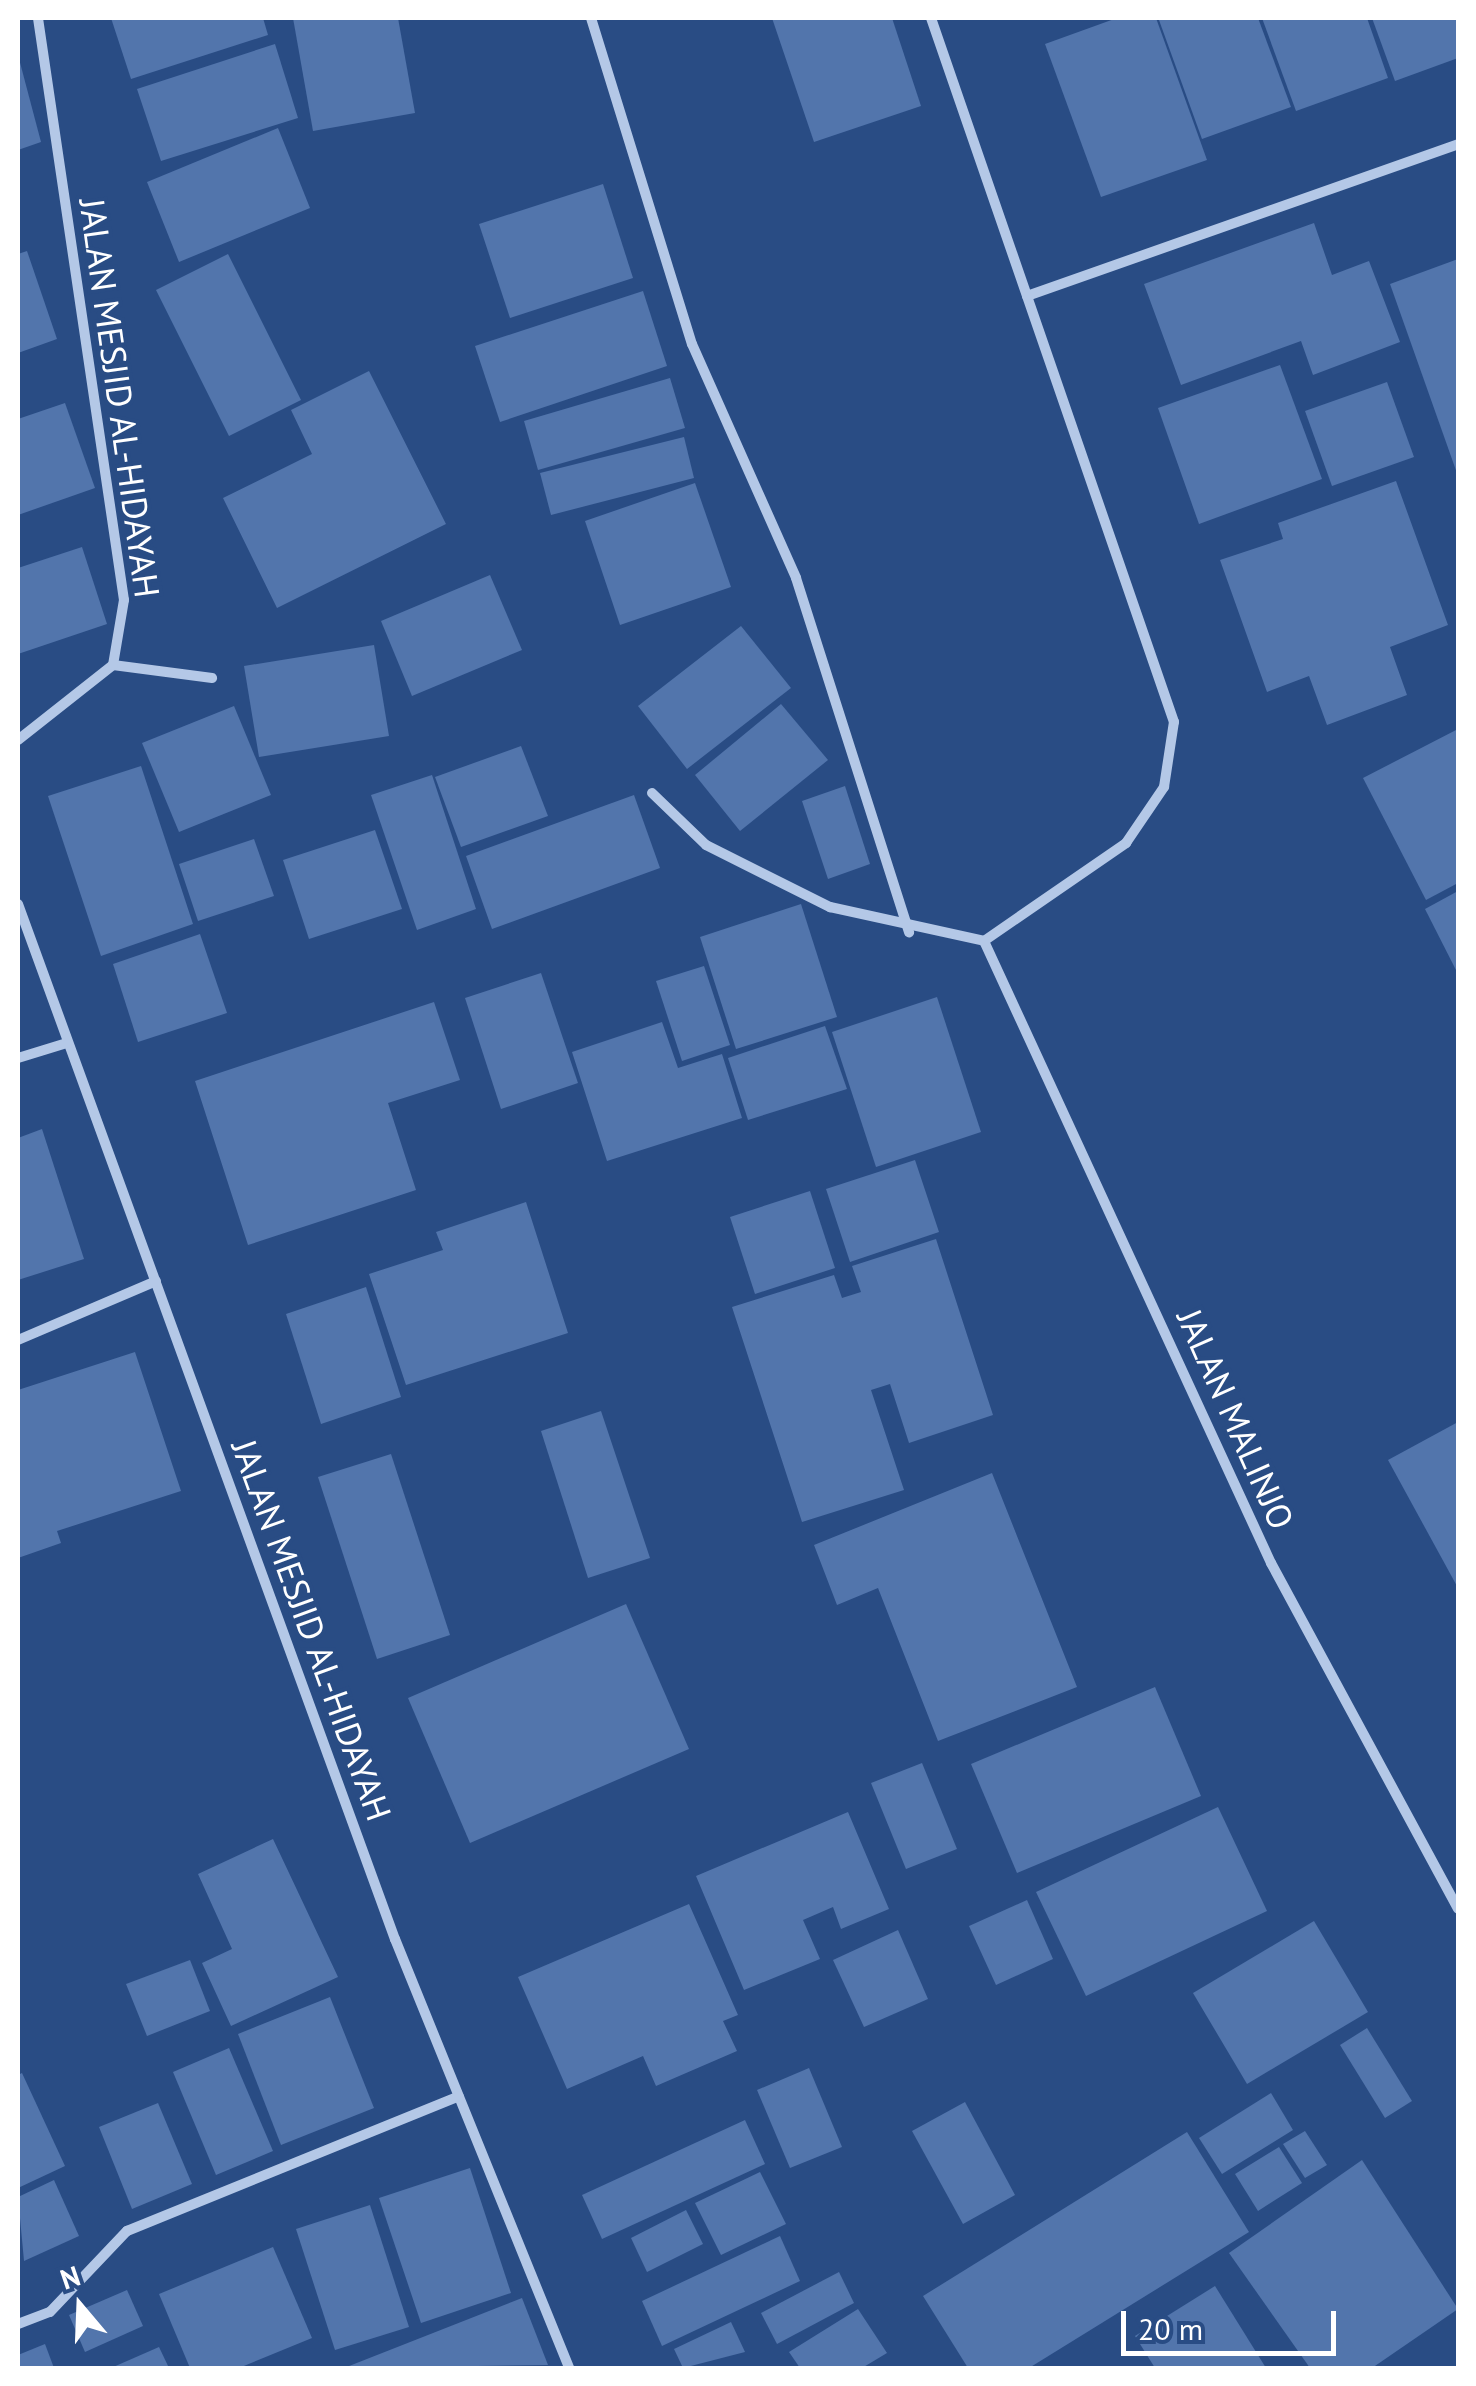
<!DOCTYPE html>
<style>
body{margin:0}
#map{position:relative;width:1476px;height:2386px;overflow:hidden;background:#294c84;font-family:"PT Sans",sans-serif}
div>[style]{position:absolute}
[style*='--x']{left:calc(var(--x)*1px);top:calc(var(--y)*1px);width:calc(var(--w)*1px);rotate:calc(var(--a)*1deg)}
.building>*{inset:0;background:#5275ac}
.minor>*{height:10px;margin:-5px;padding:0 5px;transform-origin:5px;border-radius:5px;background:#b4c8e7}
span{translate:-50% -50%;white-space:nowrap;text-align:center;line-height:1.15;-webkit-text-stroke:8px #294c84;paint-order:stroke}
.street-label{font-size:35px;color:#fff}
.frame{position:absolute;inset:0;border:20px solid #fff;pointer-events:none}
.north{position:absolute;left:30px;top:2256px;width:100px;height:100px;-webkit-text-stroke:8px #294c84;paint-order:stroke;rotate:341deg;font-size:28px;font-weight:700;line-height:40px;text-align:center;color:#fff}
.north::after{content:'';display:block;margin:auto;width:35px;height:45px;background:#fff;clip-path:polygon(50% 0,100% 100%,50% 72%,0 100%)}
.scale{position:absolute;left:1121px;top:2311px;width:215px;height:45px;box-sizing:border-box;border:5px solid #fff;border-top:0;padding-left:12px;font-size:30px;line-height:35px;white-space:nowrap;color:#fff;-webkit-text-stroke:8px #294c84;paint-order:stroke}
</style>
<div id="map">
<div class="building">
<div style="clip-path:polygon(111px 18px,263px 18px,268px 35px,131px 79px)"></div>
<div style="clip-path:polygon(293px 18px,398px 18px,415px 113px,313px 131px)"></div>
<div style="clip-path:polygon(772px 18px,892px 18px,921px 106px,814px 142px)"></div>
<div style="clip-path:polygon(1117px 18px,1156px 18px,1207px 160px,1101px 197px,1045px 44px)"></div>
<div style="clip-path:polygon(1258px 18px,1291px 107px,1202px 139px,1159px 20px)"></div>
<div style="clip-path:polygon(1262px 18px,1367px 18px,1388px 78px,1296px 111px)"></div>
<div style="clip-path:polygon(1372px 18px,1458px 18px,1458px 58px,1395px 81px)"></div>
<div style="clip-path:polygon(275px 44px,298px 118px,161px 161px,137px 89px)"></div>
<div style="clip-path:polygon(18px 55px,41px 142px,18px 150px)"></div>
<div style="clip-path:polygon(278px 128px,310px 208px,179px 262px,147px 182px)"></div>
<div style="clip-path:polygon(603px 184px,633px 278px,510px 318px,479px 224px)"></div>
<div style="clip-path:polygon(1314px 223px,1332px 275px,1369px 261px,1400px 342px,1313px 375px,1301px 341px,1181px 385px,1144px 284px)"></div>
<div style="clip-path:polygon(27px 251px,57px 339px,18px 353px,18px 254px)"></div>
<div style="clip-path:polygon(228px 254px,301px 400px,229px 436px,156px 290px)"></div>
<div style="clip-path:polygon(1458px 259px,1458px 476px,1390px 284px)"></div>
<div style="clip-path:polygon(643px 291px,667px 366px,500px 422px,475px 346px)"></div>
<div style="clip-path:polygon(1280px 365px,1322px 479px,1199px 524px,1158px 408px)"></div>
<div style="clip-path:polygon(369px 371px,446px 524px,277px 608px,223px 498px,312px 454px,291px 410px)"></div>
<div style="clip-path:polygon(670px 378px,685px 428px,538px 470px,524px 421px)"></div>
<div style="clip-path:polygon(1387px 382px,1414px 457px,1332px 486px,1305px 411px)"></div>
<div style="clip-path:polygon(65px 403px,95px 488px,18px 515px,18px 419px)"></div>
<div style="clip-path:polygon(684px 437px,694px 478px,551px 515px,540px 473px)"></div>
<div style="clip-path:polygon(1396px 481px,1448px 625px,1390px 647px,1407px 695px,1327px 725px,1309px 676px,1267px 692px,1220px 560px,1283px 539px,1278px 523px)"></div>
<div style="clip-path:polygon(695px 483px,731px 587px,620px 625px,585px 521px)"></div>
<div style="clip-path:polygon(82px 547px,107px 624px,18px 654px,18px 568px)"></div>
<div style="clip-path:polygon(490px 575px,522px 650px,412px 696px,381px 621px)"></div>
<div style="clip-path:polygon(741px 626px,791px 688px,687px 769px,638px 706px)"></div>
<div style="clip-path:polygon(374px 645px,389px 736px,259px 757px,244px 666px)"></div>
<div style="clip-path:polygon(781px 704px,828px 760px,740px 831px,695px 775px)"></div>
<div style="clip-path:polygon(234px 706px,271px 795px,179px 832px,142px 743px)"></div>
<div style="clip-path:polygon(1458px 729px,1458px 883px,1426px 900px,1363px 778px)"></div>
<div style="clip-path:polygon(521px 746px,548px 816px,461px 847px,435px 777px)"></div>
<div style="clip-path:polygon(141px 766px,193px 924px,101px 956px,48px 796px)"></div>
<div style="clip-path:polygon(432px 775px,476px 909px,417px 930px,371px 795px)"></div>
<div style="clip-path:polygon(845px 786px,870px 864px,828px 879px,802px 801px)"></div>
<div style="clip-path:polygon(634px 795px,660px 868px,492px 929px,466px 856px)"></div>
<div style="clip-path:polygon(375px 830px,402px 909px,309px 939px,283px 860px)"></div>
<div style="clip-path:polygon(254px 839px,274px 896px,198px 921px,179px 864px)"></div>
<div style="clip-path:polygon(1458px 891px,1458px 974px,1425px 909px)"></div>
<div style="clip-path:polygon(801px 904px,837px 1017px,736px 1049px,700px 937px)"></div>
<div style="clip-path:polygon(200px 934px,227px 1013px,138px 1042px,113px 964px)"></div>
<div style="clip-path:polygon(704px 966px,730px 1045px,682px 1061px,656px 981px)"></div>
<div style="clip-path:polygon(541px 973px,578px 1083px,501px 1109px,465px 998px)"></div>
<div style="clip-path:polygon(937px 997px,981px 1132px,876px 1167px,832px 1032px)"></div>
<div style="clip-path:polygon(434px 1002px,460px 1080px,388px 1103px,416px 1190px,248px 1245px,195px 1081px)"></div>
<div style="clip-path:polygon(662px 1022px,678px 1068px,722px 1054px,742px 1118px,607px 1161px,572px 1052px)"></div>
<div style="clip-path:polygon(825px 1026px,847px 1089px,748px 1120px,728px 1058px)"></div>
<div style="clip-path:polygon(42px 1129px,84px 1259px,18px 1280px,18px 1138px)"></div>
<div style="clip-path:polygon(915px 1160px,939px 1232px,850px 1262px,826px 1189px)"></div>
<div style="clip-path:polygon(810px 1191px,835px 1268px,755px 1294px,730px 1217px)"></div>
<div style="clip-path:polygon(526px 1202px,568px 1333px,406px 1385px,369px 1274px,443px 1250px,436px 1232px)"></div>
<div style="clip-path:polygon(936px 1239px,993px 1415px,909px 1443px,890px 1384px,871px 1390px,904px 1490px,802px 1522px,732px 1307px,834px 1275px,842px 1298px,861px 1292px,852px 1266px)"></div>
<div style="clip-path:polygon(366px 1287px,401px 1397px,321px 1424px,286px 1314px)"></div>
<div style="clip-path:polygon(135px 1352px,181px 1491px,57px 1531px,61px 1543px,18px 1558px,18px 1390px)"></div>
<div style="clip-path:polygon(601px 1411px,650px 1558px,588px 1578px,541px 1431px)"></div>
<div style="clip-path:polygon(1458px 1422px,1458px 1588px,1388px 1460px)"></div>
<div style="clip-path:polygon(391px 1454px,450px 1635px,377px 1659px,318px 1477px)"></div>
<div style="clip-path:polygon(992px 1473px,1077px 1687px,938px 1741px,878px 1588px,837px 1605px,814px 1545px)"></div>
<div style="clip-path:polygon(626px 1604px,689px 1749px,470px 1843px,408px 1698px)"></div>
<div style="clip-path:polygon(1155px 1687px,1201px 1796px,1017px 1873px,971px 1764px)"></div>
<div style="clip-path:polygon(922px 1763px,957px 1849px,906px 1869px,871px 1783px)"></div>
<div style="clip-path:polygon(1218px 1807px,1267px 1911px,1086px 1996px,1036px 1892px)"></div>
<div style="clip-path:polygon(848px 1812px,889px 1909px,841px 1929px,833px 1907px,803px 1920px,820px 1959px,744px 1990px,696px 1876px)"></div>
<div style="clip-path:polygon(273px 1839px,338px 1977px,231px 2026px,202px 1963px,232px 1949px,198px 1874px)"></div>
<div style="clip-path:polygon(1027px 1900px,1053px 1959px,996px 1985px,969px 1926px)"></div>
<div style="clip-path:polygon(689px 1904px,738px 2015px,723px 2021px,737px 2051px,656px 2086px,643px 2056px,567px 2089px,518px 1977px)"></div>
<div style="clip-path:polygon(1314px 1921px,1368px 2012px,1247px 2084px,1193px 1993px)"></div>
<div style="clip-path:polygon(898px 1930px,928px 1999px,864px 2027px,833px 1960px)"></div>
<div style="clip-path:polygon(190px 1960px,210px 2011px,147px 2036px,126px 1984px)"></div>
<div style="clip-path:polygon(330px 1997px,374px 2108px,281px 2145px,238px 2034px)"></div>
<div style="clip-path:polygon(1367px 2028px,1412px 2101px,1385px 2118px,1340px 2045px)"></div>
<div style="clip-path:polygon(229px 2048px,273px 2151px,216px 2175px,173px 2072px)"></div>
<div style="clip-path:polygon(809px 2068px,842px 2147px,790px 2168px,757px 2090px)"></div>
<div style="clip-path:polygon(22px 2073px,65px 2166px,18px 2188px,18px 2075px)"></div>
<div style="clip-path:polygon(1271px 2093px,1293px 2130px,1222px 2174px,1199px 2138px)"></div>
<div style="clip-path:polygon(965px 2102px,1015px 2195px,963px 2224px,912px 2131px)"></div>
<div style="clip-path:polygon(158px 2103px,192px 2184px,132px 2209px,99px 2127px)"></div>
<div style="clip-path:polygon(745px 2120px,765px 2164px,602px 2239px,582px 2195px)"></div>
<div style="clip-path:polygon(1305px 2131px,1327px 2165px,1305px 2178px,1283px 2144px)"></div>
<div style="clip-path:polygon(1187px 2132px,1249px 2232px,1029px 2368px,968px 2368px,923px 2296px)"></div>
<div style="clip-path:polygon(1279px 2147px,1302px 2183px,1258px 2211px,1235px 2174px)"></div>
<div style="clip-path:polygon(1362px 2160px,1458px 2309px,1372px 2368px,1310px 2368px,1229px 2253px)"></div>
<div style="clip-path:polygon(470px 2168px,511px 2293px,421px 2323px,379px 2198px)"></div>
<div style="clip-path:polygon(760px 2172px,786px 2224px,721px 2255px,695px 2203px)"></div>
<div style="clip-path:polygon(54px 2180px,79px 2236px,24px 2261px,18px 2197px)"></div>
<div style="clip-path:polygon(370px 2205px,409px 2327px,335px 2350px,296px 2229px)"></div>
<div style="clip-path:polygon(686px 2210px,703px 2244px,647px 2272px,631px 2238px)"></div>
<div style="clip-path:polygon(780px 2236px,800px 2281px,662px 2346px,642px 2301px)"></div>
<div style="clip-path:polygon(273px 2247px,312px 2338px,239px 2368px,190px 2368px,159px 2294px)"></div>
<div style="clip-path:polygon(839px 2272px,854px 2303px,777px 2344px,761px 2313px)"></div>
<div style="clip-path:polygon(1215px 2286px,1266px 2368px,1155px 2368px,1135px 2336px)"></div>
<div style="clip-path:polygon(127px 2290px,143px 2326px,85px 2352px,69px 2315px)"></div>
<div style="clip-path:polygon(522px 2298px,548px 2365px,344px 2368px)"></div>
<div style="clip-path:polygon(858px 2309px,887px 2353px,862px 2368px,800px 2368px,789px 2352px)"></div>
<div style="clip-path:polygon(731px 2322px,745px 2352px,683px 2368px,674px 2349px)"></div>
<div style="clip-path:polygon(45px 2344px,54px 2368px,18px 2368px,18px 2355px)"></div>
<div style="clip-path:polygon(159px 2347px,169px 2368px,111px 2368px)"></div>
</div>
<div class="minor">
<div style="--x:591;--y:18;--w:341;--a:72.8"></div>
<div style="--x:692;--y:344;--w:256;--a:66"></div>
<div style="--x:796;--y:578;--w:372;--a:72.3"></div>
<div style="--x:1027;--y:296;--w:457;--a:-19.4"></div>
<div style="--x:113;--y:665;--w:100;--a:7.5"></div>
<div style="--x:18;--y:740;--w:121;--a:-38.3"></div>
<div style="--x:113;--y:665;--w:66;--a:-80.4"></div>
<div style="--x:124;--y:600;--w:588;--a:-98.41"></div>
<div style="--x:652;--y:793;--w:75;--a:43.9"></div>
<div style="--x:706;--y:845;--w:139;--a:26.6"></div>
<div style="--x:830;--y:907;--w:158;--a:12.4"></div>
<div style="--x:984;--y:941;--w:173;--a:-34.6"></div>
<div style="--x:1126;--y:843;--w:68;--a:-55.8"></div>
<div style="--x:1164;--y:787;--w:66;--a:-81.3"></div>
<div style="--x:1174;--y:722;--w:745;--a:-109.04"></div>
<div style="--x:18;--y:904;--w:1102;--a:69.99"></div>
<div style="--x:395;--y:1939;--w:463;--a:67.9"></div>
<div style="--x:984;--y:941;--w:685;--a:65.23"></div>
<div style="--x:1271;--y:1563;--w:393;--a:61.6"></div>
<div style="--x:18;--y:1058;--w:51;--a:-17"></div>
<div style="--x:18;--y:1340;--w:150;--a:-23.1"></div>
<div style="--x:18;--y:2324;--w:34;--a:-21"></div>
<div style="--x:50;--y:2312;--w:112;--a:-46.5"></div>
<div style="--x:127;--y:2231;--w:358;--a:-22.1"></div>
</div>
<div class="street-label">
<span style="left:120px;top:398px;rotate:82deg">JALAN MESJID AL-HIDAYAH</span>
<span style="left:1236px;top:1419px;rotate:66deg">JALAN MALINJO</span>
<span style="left:312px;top:1630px;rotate:70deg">JALAN MESJID AL-HIDAYAH</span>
</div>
<div class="frame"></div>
<div class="north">N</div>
<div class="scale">20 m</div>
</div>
